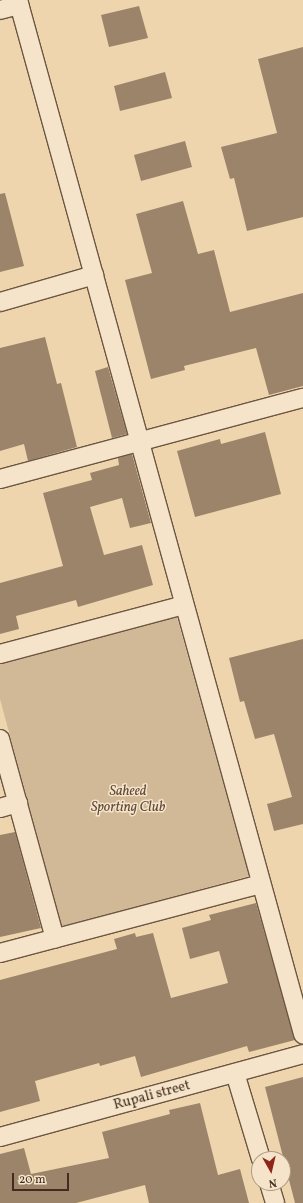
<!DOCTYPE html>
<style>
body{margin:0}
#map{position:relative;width:303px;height:1203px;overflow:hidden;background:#efd5ae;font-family:Vollkorn,serif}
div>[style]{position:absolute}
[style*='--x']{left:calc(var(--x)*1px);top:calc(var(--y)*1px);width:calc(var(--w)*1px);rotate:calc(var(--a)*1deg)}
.green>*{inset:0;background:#d1b896}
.building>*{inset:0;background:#9b8469}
.roads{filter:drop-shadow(1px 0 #6c5642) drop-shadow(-1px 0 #6c5642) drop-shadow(0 1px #6c5642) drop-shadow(0 -1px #6c5642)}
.street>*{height:18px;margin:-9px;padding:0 9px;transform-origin:9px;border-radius:9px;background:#f5e4ca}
span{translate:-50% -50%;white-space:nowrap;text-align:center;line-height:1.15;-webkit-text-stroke:3px #f5e4ca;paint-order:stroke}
.park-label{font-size:14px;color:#5e4836;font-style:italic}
.street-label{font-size:14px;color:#412c1e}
.north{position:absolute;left:251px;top:1151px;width:40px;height:40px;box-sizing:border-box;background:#f5e4ca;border:1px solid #ad9a85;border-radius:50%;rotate:172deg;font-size:11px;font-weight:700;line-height:16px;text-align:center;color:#412c1e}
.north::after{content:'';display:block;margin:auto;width:14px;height:18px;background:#8f2418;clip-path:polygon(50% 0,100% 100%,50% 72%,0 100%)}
.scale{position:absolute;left:12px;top:1173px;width:57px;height:18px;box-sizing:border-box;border:2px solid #412c1e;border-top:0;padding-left:5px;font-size:12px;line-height:14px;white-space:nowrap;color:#412c1e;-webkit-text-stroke:3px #f5e4ca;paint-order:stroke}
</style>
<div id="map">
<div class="green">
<div style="clip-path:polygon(177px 617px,249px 876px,62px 927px,0 699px,0 661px)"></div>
</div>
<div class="building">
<div style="clip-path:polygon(139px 6px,148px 38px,109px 47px,101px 15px)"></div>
<div style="clip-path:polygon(303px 47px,303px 217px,247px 231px,234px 178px,230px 179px,221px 147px,277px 133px,258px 59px)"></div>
<div style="clip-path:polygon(165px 72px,172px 98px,120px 111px,114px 86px)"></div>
<div style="clip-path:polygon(185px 141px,192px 167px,141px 181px,134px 155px)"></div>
<div style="clip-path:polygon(5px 193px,24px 266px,0 272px,0 194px)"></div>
<div style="clip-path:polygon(183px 201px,198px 254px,214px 250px,230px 312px,303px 293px,303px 386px,269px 395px,256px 348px,184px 366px,185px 370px,151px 379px,125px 280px,152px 273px,136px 214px)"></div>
<div style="clip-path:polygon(45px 337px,57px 384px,61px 383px,77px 447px,28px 461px,24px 444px,0 451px,0 348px)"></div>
<div style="clip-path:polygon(108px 367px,127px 434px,112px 438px,95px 371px)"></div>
<div style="clip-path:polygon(265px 432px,281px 494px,195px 517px,177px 451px,220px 439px,221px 444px)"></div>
<div style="clip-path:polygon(132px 454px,151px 523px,130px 528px,122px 498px,90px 507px,104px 555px,142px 545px,153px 585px,78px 607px,76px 600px,16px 616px,19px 629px,0 634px,0 583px,63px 566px,43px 493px,92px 480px,90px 473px,119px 465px,118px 458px)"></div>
<div style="clip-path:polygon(303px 639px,303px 824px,274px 831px,267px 804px,292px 797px,274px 734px,255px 739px,244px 701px,240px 702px,229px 658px)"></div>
<div style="clip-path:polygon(15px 832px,41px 928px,0 937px,0 835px)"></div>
<div style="clip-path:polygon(256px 903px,295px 1040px,249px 1052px,247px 1046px,141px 1077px,135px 1056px,100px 1066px,99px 1063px,35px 1081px,40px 1101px,0 1112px,0 980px,117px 949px,114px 939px,135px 933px,136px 937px,153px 933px,171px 998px,228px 983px,219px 951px,190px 959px,182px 928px,211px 920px,209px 915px)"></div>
<div style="clip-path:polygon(303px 1077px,303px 1203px,295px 1203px,265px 1087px)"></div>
<div style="clip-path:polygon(200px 1103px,218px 1175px,240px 1169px,249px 1203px,149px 1203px,145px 1185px,76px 1203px,0 1203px,0 1154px,24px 1148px,31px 1174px,109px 1158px,102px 1132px,170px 1114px,169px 1110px)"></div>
</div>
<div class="roads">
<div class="street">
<div style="--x:18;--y:0;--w:1073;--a:74.59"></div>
<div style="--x:0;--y:10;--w:20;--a:-15"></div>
<div style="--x:0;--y:302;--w:98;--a:-16"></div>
<div style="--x:0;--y:479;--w:314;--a:-15"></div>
<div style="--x:0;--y:654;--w:190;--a:-14.9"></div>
<div style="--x:0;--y:739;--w:207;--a:74.6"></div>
<div style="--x:0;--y:808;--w:19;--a:-16"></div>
<div style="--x:0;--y:953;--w:270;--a:-14.8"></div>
<div style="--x:235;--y:1073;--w:90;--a:73.2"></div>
<div style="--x:0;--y:1137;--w:314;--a:-15.3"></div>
<div style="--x:269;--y:1183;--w:21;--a:73"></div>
</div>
</div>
<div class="park-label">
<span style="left:128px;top:800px">Saheed<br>Sporting Club</span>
</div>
<div class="street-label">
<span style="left:152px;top:1096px;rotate:-15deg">Rupali street</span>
</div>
<div class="north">N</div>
<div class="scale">20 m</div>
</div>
